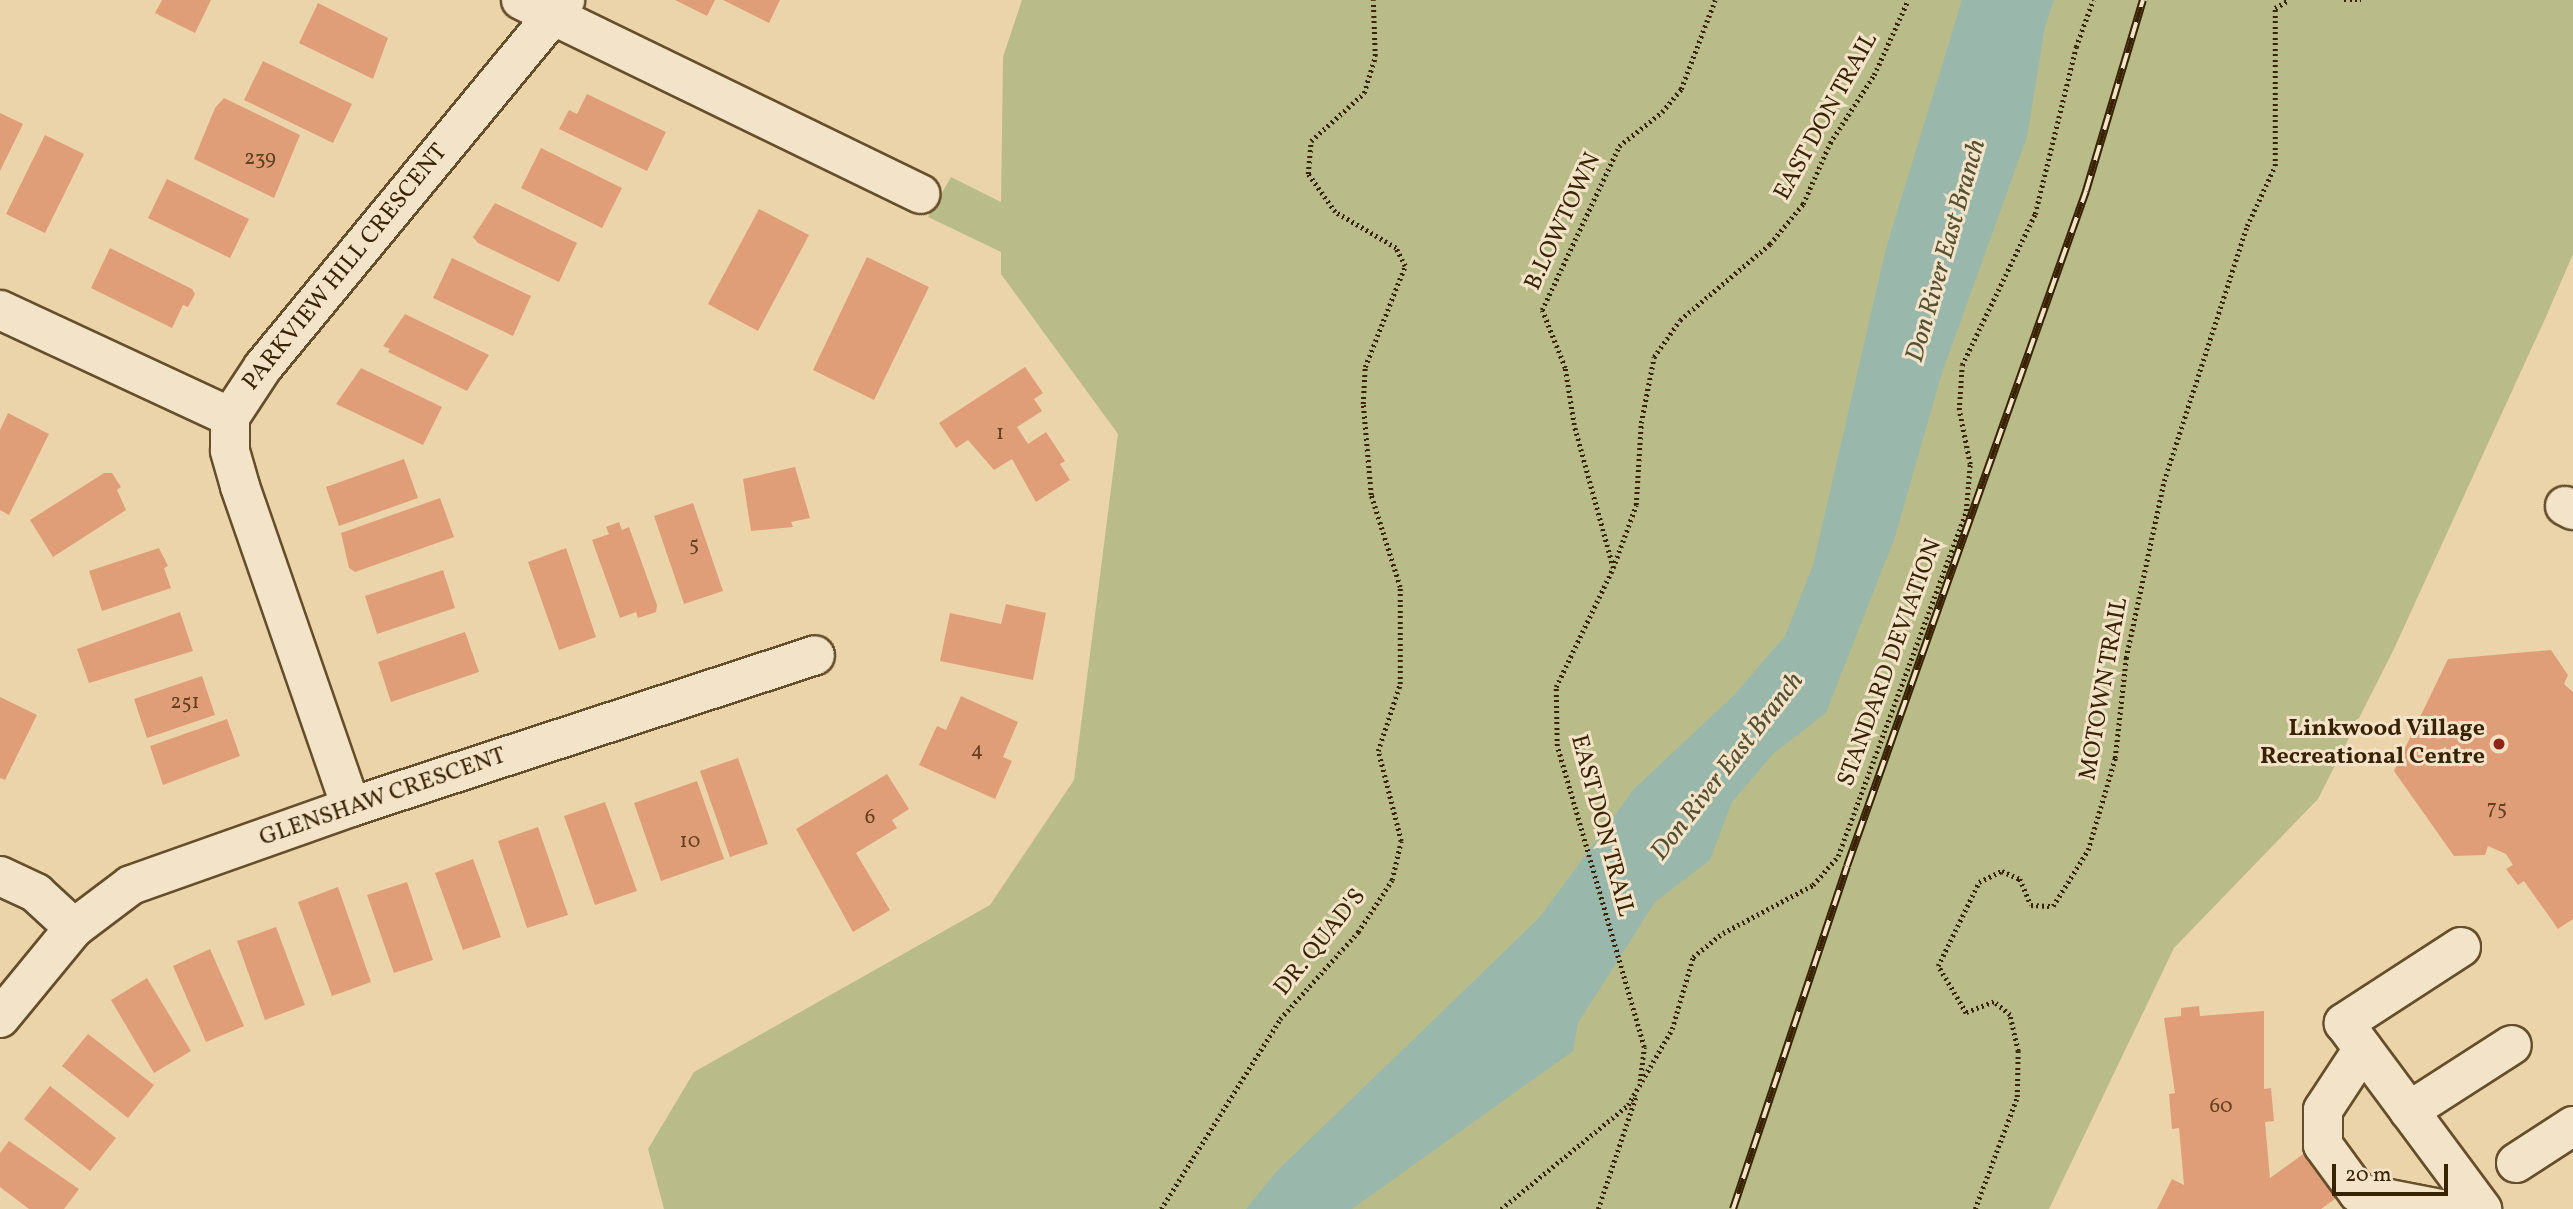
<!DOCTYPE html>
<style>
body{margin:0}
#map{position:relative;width:2573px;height:1209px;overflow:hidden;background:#ecd4aa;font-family:Vollkorn,serif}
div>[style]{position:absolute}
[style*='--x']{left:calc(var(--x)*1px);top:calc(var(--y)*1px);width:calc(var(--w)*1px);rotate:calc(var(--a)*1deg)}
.green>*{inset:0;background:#b9bc88}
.water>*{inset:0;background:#99b8ab}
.building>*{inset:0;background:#e09e78}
.path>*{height:4.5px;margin-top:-2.25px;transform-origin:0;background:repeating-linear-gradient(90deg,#382200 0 2px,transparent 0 5.5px)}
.roads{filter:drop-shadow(2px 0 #654e2a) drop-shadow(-2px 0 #654e2a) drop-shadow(0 2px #654e2a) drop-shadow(0 -2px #654e2a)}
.minor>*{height:38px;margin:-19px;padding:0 19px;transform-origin:19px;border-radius:19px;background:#f3e3c8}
.rail>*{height:8px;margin-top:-4px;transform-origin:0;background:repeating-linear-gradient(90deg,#f3e3c8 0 16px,#382200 0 32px);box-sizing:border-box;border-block:2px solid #382200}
.dots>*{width:19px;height:19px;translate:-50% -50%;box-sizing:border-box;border:4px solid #f3e3c8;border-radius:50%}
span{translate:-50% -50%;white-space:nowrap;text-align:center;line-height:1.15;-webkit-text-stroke:6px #f3e3c8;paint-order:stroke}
.number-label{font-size:21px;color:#62411e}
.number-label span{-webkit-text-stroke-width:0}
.street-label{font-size:24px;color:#382200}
.poi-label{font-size:24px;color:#382200;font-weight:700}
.right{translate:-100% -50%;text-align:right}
.water-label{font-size:26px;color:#554f33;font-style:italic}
.scale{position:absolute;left:2332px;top:1164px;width:116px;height:32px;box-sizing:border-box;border:4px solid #382200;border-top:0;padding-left:9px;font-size:21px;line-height:24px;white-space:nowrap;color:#382200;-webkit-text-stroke:5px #f3e3c8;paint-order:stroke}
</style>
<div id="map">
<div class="green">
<div style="clip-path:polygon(1022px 0,2573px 0,2573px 254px,2545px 319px,2393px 651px,2318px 799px,2174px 948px,2049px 1209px,664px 1209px,648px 1149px,694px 1072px,990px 905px,1074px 780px,1118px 434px,1001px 274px,1001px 252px,928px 217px,951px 177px,1001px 202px,1003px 57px)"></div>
</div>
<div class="water">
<div style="clip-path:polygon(1962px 0,2054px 0,2045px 27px,2027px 137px,1941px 376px,1895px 537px,1826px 713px,1774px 753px,1732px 802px,1710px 860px,1655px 902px,1578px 1023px,1573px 1051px,1352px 1209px,1246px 1209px,1276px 1172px,1539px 918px,1634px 789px,1734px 695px,1785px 636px,1813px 565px,1886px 248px)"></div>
</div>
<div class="building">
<div style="clip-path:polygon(162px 0,211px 0,195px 33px,155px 13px)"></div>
<div style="clip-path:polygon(675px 0,715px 0,707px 16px)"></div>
<div style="clip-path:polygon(723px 0,780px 0,769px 23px)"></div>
<div style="clip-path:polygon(318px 3px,388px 38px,373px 79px,299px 43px)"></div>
<div style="clip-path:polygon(263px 61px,352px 104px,333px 143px,244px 100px)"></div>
<div style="clip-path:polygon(587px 94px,666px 132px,647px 171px,559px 129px,569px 110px,577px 114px)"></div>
<div style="clip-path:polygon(224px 98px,300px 135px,274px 198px,194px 159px,215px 108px)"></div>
<div style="clip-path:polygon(0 113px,23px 124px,0 171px)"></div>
<div style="clip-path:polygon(45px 135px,84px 154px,45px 233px,6px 214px)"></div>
<div style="clip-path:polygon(541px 148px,622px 188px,602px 228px,521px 188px)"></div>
<div style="clip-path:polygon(167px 179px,249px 219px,230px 258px,148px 218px)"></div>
<div style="clip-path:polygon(495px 203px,577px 243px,559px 282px,478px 243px,473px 237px)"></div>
<div style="clip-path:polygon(759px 209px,809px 235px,758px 331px,708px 304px)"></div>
<div style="clip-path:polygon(110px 248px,192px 289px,195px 294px,188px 307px,183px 305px,172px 328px,91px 288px)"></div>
<div style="clip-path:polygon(867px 257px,929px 287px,874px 400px,813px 370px)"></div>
<div style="clip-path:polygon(452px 258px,531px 296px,513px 336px,433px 298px)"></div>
<div style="clip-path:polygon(405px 314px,489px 355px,467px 391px,388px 352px,390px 349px,383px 346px)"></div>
<div style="clip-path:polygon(1025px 367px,1043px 393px,1034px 399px,1042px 411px,1017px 427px,1028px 444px,1046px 432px,1065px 461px,1060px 464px,1070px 480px,1036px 502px,1012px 459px,994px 470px,968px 440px,956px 448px,939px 423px)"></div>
<div style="clip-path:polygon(361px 368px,442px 407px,423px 445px,336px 404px)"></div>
<div style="clip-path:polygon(8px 413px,49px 434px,9px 515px,0 510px,0 430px)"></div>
<div style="clip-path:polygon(404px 459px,418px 498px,339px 526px,326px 487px)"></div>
<div style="clip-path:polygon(795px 467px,810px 518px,791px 522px,793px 527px,751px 531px,743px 479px)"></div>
<div style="clip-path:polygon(104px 473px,112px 473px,121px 487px,117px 490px,126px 510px,53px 557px,30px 520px)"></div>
<div style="clip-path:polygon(440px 498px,454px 537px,355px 572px,349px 568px,341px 533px)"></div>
<div style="clip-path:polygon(693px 503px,723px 591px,684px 604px,654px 516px)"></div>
<div style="clip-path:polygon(619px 522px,622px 530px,629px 527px,657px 605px,656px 612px,638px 618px,636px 612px,620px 618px,592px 540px,609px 534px,606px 527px)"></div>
<div style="clip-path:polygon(159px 548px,168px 566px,164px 568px,171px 588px,102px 611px,89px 571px)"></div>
<div style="clip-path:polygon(566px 548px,596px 637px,559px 650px,528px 562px)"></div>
<div style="clip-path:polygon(443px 570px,455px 608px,377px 634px,365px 596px)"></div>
<div style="clip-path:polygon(1006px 604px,1046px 613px,1033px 680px,940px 661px,950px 613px,1001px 624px)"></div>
<div style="clip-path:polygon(180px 612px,193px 651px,89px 683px,77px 649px)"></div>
<div style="clip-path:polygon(465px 632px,479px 672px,391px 702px,378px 662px)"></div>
<div style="clip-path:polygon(2551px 650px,2568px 675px,2564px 684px,2573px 692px,2573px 919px,2558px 929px,2524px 881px,2518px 885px,2506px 869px,2513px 865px,2506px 854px,2488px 846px,2485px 855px,2454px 856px,2394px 771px,2448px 659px)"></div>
<div style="clip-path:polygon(202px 676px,215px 715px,147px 738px,134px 699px)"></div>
<div style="clip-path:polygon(961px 696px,1018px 722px,1003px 757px,1012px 761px,995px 799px,919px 765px,937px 726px,946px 730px)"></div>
<div style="clip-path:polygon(0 697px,37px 715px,5px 780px,0 778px)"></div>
<div style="clip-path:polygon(227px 719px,240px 756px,163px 785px,150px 746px)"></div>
<div style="clip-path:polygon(738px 758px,768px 844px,730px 857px,700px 771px)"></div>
<div style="clip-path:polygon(887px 774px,909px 809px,892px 820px,897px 828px,856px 853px,890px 910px,853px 932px,796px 829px)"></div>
<div style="clip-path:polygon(697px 781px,724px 859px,661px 881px,634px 803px)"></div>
<div style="clip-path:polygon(605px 802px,637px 891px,595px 905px,564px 816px)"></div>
<div style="clip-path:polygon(538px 827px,568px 915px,527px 928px,498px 841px)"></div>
<div style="clip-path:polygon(473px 859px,501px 937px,463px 950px,435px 873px)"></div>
<div style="clip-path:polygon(407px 882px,433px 960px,394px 973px,367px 895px)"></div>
<div style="clip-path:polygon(338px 887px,371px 982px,332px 996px,298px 902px)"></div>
<div style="clip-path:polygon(276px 927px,305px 1005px,265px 1020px,237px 941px)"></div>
<div style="clip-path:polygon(210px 949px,244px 1026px,206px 1042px,173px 966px)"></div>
<div style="clip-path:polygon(147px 978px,191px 1051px,154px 1073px,111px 1000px)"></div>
<div style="clip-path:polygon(2199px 1006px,2200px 1016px,2264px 1011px,2264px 1089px,2271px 1088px,2274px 1121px,2265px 1122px,2270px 1178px,2324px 1139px,2356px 1184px,2321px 1209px,2157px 1209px,2172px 1179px,2184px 1185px,2179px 1128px,2172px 1129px,2169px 1094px,2175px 1093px,2164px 1018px,2181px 1016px,2181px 1008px)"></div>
<div style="clip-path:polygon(88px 1034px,154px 1085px,128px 1118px,62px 1066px)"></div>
<div style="clip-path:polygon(50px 1086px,116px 1138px,90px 1171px,24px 1119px)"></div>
<div style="clip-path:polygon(9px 1141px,79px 1189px,64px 1209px,29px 1209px,0 1187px,0 1153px)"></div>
</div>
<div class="path">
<div style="--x:2344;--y:0;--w:17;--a:0"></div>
<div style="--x:1613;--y:568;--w:148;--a:-105.3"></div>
<div style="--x:1574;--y:425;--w:58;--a:-99"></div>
<div style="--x:1565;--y:368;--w:62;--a:-111.6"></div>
<div style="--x:1542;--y:310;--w:181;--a:-64.8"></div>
<div style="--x:1619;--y:146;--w:55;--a:-38.3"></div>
<div style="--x:1662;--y:112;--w:30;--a:-50"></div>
<div style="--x:1681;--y:89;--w:95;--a:-69.1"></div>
<div style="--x:1640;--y:1081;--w:34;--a:-83"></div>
<div style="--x:1644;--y:1047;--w:313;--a:-106.1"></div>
<div style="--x:1557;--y:746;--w:59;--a:-91"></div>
<div style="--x:1556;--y:687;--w:132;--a:-64.4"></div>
<div style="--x:1613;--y:568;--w:67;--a:-69.9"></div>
<div style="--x:1636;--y:505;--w:82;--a:-86.5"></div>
<div style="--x:1641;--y:423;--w:67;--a:-78.9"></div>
<div style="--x:1654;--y:357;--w:45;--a:-54.9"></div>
<div style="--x:1680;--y:320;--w:118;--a:-40.2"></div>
<div style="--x:1770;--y:244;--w:52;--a:-50.5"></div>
<div style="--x:1803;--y:204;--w:67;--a:-66.1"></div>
<div style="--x:1830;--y:143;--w:81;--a:-57.1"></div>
<div style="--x:1874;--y:75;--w:82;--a:-65.6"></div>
<div style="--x:1161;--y:1209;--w:224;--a:-57.9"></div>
<div style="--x:1280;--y:1019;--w:117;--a:-48.1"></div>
<div style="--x:1358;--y:932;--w:62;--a:-56.8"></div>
<div style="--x:1392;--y:880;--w:40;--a:-77"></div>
<div style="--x:1401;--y:841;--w:93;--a:-104.3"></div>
<div style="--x:1378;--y:751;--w:71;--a:-71.8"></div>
<div style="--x:1400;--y:684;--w:97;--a:-90"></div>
<div style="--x:1400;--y:587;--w:96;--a:-107.5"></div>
<div style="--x:1371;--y:495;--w:91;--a:-95"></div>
<div style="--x:1363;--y:404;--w:37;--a:-87"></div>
<div style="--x:1365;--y:367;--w:109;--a:-68.4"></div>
<div style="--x:1405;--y:266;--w:20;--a:-117"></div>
<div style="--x:1396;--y:248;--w:71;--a:-149.5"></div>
<div style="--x:1335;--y:212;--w:47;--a:-125.4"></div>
<div style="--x:1308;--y:174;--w:33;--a:-85"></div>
<div style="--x:1311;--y:141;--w:72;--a:-42.2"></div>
<div style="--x:1364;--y:93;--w:39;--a:-73"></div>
<div style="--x:1375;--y:56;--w:56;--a:-92"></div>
<div style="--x:1501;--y:1209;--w:164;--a:-39.3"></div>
<div style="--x:1628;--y:1105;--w:88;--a:-59.9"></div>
<div style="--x:1672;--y:1029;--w:75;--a:-73.7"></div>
<div style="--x:1693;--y:957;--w:38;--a:-39"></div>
<div style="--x:1723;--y:933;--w:102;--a:-28.1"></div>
<div style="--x:1813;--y:885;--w:38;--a:-49"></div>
<div style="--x:1838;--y:856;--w:368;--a:-69.6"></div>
<div style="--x:1966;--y:511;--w:47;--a:-85.1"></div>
<div style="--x:1970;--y:464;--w:55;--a:-101.5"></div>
<div style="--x:1959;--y:410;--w:45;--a:-86.2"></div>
<div style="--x:1962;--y:365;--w:168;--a:-64.2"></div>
<div style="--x:2035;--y:214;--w:172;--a:-76.2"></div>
<div style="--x:2076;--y:47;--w:50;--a:-70.1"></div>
<div style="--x:1598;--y:1209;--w:119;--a:-71.4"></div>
<div style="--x:1975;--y:1209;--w:120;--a:-69.4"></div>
<div style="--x:2017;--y:1097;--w:46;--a:-88.8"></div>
<div style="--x:2018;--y:1051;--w:37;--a:-103"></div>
<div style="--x:2010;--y:1015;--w:21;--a:-141"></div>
<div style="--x:1994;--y:1002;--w:30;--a:159"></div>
<div style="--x:1966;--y:1013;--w:55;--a:-120.8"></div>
<div style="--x:1938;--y:966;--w:93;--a:-64"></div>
<div style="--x:1979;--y:882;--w:25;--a:-26"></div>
<div style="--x:2002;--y:871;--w:20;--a:24"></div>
<div style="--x:2020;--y:879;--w:28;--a:67"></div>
<div style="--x:2031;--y:905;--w:22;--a:3"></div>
<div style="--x:2053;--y:906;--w:66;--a:-58"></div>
<div style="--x:2088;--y:850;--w:96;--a:-73.6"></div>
<div style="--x:2115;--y:758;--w:101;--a:-83.7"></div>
<div style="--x:2126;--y:658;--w:181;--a:-77.9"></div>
<div style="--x:2164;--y:481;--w:268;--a:-72"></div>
<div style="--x:2247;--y:226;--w:66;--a:-65"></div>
<div style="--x:2275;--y:166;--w:158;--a:-90"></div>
<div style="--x:2275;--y:8;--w:16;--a:-30"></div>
</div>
<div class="roads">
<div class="minor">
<div style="--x:521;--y:0;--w:444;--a:25.9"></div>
<div style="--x:0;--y:310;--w:254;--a:24.9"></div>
<div style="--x:2565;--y:506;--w:9;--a:27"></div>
<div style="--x:351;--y:807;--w:340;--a:-109.1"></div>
<div style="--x:240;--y:486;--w:37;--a:-106"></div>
<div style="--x:230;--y:450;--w:33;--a:-90"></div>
<div style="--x:230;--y:417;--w:60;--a:-56.6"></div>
<div style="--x:263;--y:367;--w:475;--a:-50.5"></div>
<div style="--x:0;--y:876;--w:40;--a:25"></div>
<div style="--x:36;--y:893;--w:52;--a:42.6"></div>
<div style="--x:2461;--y:947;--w:140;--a:147"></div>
<div style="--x:2344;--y:1023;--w:232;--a:53.4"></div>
<div style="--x:0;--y:1018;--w:117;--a:-50.6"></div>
<div style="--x:74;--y:928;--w:71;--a:-37"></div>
<div style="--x:131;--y:885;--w:233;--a:-19.5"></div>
<div style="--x:351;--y:807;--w:488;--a:-18.1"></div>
<div style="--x:2363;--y:1049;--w:73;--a:123.3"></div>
<div style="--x:2323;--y:1110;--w:35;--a:90"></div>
<div style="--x:2323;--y:1145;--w:59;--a:53.9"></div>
<div style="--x:2358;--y:1193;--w:85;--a:10.9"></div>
<div style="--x:2409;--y:1111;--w:122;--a:-32.7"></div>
<div style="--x:2516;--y:1163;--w:68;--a:-33"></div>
</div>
</div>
<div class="rail">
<div style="--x:1733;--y:1209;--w:361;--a:-71.6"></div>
<div style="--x:1847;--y:866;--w:716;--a:-70.5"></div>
<div style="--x:2086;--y:191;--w:199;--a:-73.4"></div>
</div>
<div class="dots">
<div style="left:2499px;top:744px;background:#8f2418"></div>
</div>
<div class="number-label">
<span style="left:260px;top:159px">239</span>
<span style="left:1000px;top:434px">1</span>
<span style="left:694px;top:545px">5</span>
<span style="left:185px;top:703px">251</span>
<span style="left:977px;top:751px">4</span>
<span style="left:2497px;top:809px">75</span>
<span style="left:870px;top:818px">6</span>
<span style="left:690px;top:842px">10</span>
<span style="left:2221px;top:1107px">60</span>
</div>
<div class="street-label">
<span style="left:1827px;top:117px;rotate:-61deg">EAST DON TRAIL</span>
<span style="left:1564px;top:222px;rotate:-65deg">B.LOWTOWN</span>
<span style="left:346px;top:268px;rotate:-51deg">PARKVIEW HILL CRESCENT</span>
<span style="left:1891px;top:663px;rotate:-70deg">STANDARD DEVIATION</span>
<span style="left:2105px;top:689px;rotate:-80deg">MOTOWN TRAIL</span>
<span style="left:383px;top:798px;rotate:-19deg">GLENSHAW CRESCENT</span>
<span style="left:1601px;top:826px;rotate:75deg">EAST DON TRAIL</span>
<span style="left:1321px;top:943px;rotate:-51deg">DR. QUAD'S</span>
</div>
<div class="poi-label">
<span class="right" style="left:2485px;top:744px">Linkwood Village<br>Recreational Centre</span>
</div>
<div class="water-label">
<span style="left:1947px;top:251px;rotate:-74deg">Don River East Branch</span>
<span style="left:1728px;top:767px;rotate:-52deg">Don River East Branch</span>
</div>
<div class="scale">20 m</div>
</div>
